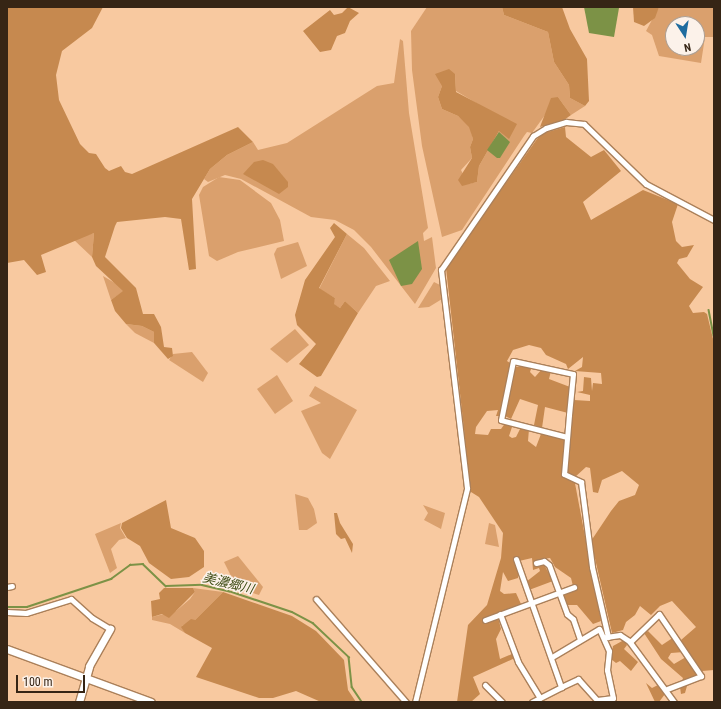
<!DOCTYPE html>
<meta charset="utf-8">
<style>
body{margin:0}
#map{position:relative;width:721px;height:709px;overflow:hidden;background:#f8c9a0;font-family:"Roboto Condensed","Noto Sans JP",sans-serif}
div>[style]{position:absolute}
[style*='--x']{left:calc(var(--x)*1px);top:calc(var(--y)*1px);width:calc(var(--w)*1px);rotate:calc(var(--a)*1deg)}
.green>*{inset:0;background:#daa06d}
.forest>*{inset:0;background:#c6894f}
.water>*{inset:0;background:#7c9246}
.stream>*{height:1.5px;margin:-0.75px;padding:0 0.75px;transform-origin:0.75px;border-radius:0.75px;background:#7c9246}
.roads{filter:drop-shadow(1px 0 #ab805a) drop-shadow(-1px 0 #ab805a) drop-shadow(0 1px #ab805a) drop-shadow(0 -1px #ab805a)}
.street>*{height:5px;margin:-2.5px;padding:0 2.5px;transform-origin:2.5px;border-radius:2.5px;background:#fff}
.secondary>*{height:7px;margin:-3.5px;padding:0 3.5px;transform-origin:3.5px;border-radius:3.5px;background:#fff}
span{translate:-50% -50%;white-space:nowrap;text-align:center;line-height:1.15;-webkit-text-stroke:3px #fcf2ea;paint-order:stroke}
.water-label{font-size:13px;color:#3f4d15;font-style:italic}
.frame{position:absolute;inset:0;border:8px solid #362515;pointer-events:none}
.north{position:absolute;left:665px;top:16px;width:40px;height:40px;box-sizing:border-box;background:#fcf2ea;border:1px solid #ada095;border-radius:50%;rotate:168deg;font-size:11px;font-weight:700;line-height:16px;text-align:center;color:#362515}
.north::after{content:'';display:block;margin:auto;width:14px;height:18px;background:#1f6c9f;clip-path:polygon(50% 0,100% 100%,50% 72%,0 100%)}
.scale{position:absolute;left:16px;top:675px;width:69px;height:18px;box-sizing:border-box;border:2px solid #362515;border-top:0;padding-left:5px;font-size:12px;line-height:14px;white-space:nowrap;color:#362515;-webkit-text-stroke:3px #fcf2ea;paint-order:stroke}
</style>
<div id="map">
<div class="green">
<div style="clip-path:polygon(evenodd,427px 7px,502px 7px,504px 15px,548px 32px,554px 62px,569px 85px,570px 98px,585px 106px,571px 115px,558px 97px,532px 133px,527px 132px,524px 136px,462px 230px,442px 237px,422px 146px,412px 70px,411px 31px,427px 7px,455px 74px,456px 91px,478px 104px,499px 131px,479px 166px,477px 182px,468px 184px,461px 170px,472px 158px,470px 147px,473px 139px,470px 127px,458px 116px,442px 109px,438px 97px,442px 86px,455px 74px)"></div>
<div style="clip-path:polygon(evenodd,659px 7px,714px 7px,714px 37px,705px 37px,701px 63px,659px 56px,652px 35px,646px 31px,659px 7px,673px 24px,697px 24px,697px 48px,673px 48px,673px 24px)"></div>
<div style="clip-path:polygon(400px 39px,403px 41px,409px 113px,428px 228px,423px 233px,424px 241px,432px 237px,436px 268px,415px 304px,371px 247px,354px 230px,335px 220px,311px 217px,241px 179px,225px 175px,208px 182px,204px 179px,210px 169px,227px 155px,253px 142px,258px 150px,287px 143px,377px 86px,394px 83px)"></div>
<div style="clip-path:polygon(219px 177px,240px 180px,271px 203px,280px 220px,284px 241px,238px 252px,217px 261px,209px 256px,199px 195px,203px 187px)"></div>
<div style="clip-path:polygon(94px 233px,92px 257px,73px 239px)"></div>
<div style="clip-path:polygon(347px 234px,364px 248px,390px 281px,376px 286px,358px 313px,345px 301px,340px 308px,333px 304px,335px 298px,319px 289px)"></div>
<div style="clip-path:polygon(298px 242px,307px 266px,281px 279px,274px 254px,277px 248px)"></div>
<div style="clip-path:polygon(103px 276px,120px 286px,124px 291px,111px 300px)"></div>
<div style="clip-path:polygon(434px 282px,440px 285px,442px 299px,429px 307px,418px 308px)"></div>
<div style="clip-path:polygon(126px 324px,142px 326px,154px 332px,154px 343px,135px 333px)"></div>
<div style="clip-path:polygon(295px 329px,309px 345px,287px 363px,270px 349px)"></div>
<div style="clip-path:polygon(192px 352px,208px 373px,203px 382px,169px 360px,173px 354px)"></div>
<div style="clip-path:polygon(277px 375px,293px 401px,275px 414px,257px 389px)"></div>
<div style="clip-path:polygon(315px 386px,357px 410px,330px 459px,322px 453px,301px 411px,321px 403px,309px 396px)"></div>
<div style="clip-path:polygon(295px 494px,308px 498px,314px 509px,317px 523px,307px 530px,299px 530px)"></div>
<div style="clip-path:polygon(423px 505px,445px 513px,441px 529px,424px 520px,428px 513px)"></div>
<div style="clip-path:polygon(121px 523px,120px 528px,126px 538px,119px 540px,111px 549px,117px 568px,110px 573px,95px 534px)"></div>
<div style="clip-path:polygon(489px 523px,495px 525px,499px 547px,485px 544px)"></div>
<div style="clip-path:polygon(238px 556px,263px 587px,259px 595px,237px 588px,224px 562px)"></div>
<div style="clip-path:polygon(193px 588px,223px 592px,195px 620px,182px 626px,185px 633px,170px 624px,152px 620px,152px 617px,176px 611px,190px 599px,195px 592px)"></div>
</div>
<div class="forest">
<div style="clip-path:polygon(7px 7px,103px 7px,92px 28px,62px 51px,56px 75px,59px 100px,80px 144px,89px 153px,96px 154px,105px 168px,109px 171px,121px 166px,125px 172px,132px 174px,238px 127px,253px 142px,227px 155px,210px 169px,192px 199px,196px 269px,189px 270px,181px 219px,165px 217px,117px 222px,115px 226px,105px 257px,136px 288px,143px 314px,154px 314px,161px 327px,164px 347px,172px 348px,173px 356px,168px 359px,154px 343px,154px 332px,142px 326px,126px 324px,115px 311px,111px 300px,123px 291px,96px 266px,92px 257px,94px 233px,41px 255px,46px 272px,37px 275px,24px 260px,7px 263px)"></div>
<div style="clip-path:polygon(348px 7px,359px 13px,350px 21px,345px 33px,337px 36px,331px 50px,320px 52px,303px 31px,330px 10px,334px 15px,342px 13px)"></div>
<div style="clip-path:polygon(502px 7px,562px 7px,570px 29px,587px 59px,589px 101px,585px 106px,570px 98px,569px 85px,554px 62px,548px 32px,504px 15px)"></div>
<div style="clip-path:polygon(633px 7px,659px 7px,655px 18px,644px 26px,634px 22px)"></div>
<div style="clip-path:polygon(449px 69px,455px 74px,456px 92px,517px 124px,509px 139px,499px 131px,479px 166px,477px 182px,462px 186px,458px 180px,472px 158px,470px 147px,473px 139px,469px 127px,458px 116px,442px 109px,438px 97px,442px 86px,435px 74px)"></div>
<div style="clip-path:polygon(558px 97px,571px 115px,564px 120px,540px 127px,551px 98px)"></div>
<div style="clip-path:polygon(evenodd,565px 127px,566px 137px,591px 157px,604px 150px,621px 171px,583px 202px,591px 220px,643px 190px,678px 204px,672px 222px,676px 241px,682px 247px,694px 245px,687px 257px,679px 259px,677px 263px,690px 279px,703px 287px,689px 306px,693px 313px,704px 312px,707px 314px,714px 343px,714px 670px,702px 671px,694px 662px,681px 640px,696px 627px,672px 601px,660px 606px,651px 615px,640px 606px,635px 615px,626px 622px,623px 630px,612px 633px,591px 541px,611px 511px,619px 501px,635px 495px,639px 485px,622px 471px,602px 480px,598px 493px,593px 492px,590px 468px,586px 467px,574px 478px,601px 621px,593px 624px,577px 605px,565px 605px,561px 594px,574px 590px,571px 578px,555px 567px,550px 558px,541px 559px,553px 581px,529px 590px,526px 582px,540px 571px,539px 568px,533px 570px,532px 558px,519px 561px,518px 578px,508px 581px,503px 572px,500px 591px,504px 594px,516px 593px,521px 604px,492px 615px,498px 617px,501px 629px,496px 639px,500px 659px,512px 654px,515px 658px,473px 677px,480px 694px,471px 702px,457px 702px,468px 625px,487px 605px,501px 558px,503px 533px,479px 497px,471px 492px,446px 268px,537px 139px,544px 133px,565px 127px,529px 345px,541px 348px,546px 355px,566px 364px,568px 369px,583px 357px,582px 367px,575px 371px,601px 373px,602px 384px,593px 383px,592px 391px,591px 378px,584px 377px,583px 391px,577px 392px,590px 395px,590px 401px,574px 400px,569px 440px,534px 431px,541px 434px,536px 447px,528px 441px,529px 429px,521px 427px,516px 437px,512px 438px,509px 436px,512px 427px,518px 425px,506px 422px,501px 429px,491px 429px,488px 435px,475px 434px,476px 427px,487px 411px,498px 410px,496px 416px,500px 416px,505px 410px,505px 416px,511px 419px,520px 399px,538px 405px,534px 425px,542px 428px,545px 407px,568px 413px,570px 387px,549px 379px,551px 371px,542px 369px,535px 377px,530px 372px,532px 366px,516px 367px,507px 361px,513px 350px,529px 345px)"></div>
<div style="clip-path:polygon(263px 160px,273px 164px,288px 182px,288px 187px,279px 194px,243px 174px,254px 162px)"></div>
<div style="clip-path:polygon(334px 223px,347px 234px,319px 288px,335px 298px,334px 304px,340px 308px,345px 301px,358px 313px,321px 376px,317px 377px,299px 364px,316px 344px,297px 325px,295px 315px,305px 280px,335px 237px,330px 228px)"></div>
<div style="clip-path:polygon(166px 500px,171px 528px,195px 538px,204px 551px,204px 567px,189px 577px,171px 579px,149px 563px,140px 546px,127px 538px,121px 528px,122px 523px)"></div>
<div style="clip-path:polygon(334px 513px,337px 513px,340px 523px,353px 544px,352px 553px,345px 538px,341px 539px,336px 534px)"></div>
<div style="clip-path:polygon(164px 588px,193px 588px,195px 592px,169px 618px,162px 614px,152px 617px,151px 601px,160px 599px,159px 593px)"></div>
<div style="clip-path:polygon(223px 592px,292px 616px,316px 631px,344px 660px,348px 690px,356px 702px,321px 702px,296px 691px,273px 698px,259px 698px,196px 677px,212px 648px,185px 633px,181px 627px,191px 619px,195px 620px)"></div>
<div style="clip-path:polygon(648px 631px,662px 645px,674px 637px,684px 652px,671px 653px,668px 658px,674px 664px,686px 657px,698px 675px,689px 679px,685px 693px,681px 694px,680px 687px,683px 678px,661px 659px,644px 633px)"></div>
<div style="clip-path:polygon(624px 640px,627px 645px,624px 649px,638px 662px,631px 671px,620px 661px,616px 663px,611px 659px,613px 646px)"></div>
<div style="clip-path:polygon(646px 683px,652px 688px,660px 684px,665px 694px,659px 702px,655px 702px)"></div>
</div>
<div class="water">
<div style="clip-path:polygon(584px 7px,619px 8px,614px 37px,589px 33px)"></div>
<div style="clip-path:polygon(499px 132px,510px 142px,500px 158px,497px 158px,487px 150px)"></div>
<div style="clip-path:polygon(418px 241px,422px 269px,412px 284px,401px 286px,389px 260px)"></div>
</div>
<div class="stream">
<div style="--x:709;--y:310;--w:26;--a:79"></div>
<div style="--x:7;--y:607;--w:20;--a:0"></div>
<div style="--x:27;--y:607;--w:89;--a:-18.4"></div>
<div style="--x:111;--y:579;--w:24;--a:-36"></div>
<div style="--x:130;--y:565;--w:13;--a:-4"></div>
<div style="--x:143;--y:564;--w:32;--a:44"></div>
<div style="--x:166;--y:586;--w:36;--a:-2"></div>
<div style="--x:202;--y:585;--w:28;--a:13"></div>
<div style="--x:229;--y:591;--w:66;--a:18.4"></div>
<div style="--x:292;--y:612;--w:24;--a:28"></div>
<div style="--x:313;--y:623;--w:50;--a:43.4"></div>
<div style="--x:349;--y:657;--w:30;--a:84"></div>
<div style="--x:352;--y:687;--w:18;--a:56"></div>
</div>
<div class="roads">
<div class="street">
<div style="--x:567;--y:437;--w:68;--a:-165.6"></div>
<div style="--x:501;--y:420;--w:60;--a:-78.5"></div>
<div style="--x:513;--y:361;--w:61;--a:12.2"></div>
<div style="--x:573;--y:374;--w:41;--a:95.6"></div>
<div style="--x:569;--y:415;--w:59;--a:94.8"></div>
<div style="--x:564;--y:474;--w:19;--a:25"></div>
<div style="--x:581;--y:482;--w:86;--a:82.6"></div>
<div style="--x:592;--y:567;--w:72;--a:77.1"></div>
<div style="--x:516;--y:559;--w:136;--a:70.6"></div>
<div style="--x:561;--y:687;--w:19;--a:-25"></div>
<div style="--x:578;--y:679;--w:28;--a:48"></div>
<div style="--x:597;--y:700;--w:16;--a:-7"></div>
<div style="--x:613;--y:698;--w:29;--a:-102"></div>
<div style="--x:607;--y:670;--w:19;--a:-84"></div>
<div style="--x:609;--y:651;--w:24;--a:-114"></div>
<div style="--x:599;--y:629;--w:55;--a:149.2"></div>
<div style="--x:536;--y:563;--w:8;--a:-14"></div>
<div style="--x:544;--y:561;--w:6;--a:39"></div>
<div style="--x:549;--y:565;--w:52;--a:69.8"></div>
<div style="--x:567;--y:614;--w:8;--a:40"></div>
<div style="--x:573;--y:619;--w:21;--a:71"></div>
<div style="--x:7;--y:587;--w:5;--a:-11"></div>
<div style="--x:316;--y:599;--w:137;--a:48.9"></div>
<div style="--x:7;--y:612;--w:19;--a:3"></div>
<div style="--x:26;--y:613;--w:47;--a:-17.3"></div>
<div style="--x:71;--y:599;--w:28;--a:42"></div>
<div style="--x:92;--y:618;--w:21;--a:31"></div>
<div style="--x:500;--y:614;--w:51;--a:69.4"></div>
<div style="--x:518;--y:662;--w:42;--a:58.6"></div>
<div style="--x:485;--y:620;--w:95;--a:-20.3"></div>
<div style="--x:606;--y:637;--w:14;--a:-8"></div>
<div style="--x:620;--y:635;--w:11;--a:34"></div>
<div style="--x:629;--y:641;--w:76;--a:53.6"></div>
<div style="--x:630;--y:642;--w:40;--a:-44"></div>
<div style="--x:659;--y:614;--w:75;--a:55.9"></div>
<div style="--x:701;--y:676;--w:36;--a:159"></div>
<div style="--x:485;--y:685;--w:24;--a:45"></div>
<div style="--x:415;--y:702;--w:220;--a:-76.3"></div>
<div style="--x:467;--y:488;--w:220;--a:-96.8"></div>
<div style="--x:441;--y:270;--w:163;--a:-55.5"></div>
<div style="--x:533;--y:136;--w:15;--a:-32"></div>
<div style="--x:546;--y:128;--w:21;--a:-17"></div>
<div style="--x:566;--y:122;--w:18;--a:6"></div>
<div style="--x:584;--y:124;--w:86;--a:44.1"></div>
<div style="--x:646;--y:184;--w:77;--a:27.9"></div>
<div style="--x:532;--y:702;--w:33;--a:-27"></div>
</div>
<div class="secondary">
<div style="--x:7;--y:649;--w:153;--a:20.2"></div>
<div style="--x:79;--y:702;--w:37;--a:-74"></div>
<div style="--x:89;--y:666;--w:43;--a:-60.4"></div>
</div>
</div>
<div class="water-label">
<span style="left:228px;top:584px;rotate:14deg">美濃郷川</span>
</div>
<div class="frame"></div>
<div class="north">N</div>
<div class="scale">100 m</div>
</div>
